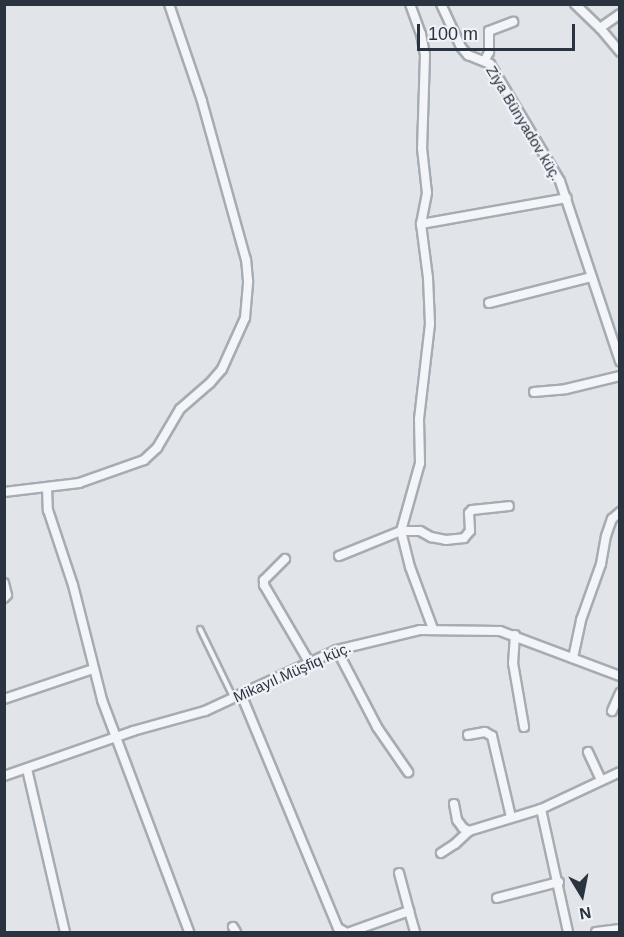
<!DOCTYPE html>
<meta charset="utf-8">
<style>
body{margin:0}
#map{position:relative;width:624px;height:937px;overflow:hidden;background:#e1e5e9;font-family:Helvetica,sans-serif}
div>[style]{position:absolute}
[style*='--x']{left:calc(var(--x)*1px);top:calc(var(--y)*1px);width:calc(var(--w)*1px);rotate:calc(var(--a)*1deg)}
.roads{filter:drop-shadow(2px 0 #a6acb3) drop-shadow(-2px 0 #a6acb3) drop-shadow(0 2px #a6acb3) drop-shadow(0 -2px #a6acb3)}
.lane>*{height:4px;margin:-2px;padding:0 2px;transform-origin:2px;border-radius:2px;background:#f4f5f8}
.street>*{height:8px;margin:-4px;padding:0 4px;transform-origin:4px;border-radius:4px;background:#f4f5f8}
span{translate:-50% -50%;white-space:nowrap;text-align:center;line-height:1.15;-webkit-text-stroke:4.5px #f0f3f7;paint-order:stroke}
.street-label{font-size:15px;color:#2a3340}
.frame{position:absolute;inset:0;border:6px solid #2a3340;pointer-events:none}
.north{position:absolute;left:552px;top:865px;width:60px;height:60px;-webkit-text-stroke:4px #f0f3f7;paint-order:stroke;rotate:170deg;font-size:16px;font-weight:700;line-height:24px;text-align:center;color:#2a3340}
.north::after{content:'';display:block;margin:auto;width:21px;height:27px;background:#2a3340;clip-path:polygon(50% 0,100% 100%,50% 72%,0 100%)}
.scale{position:absolute;left:417px;top:24px;width:158px;height:27px;box-sizing:border-box;border:3px solid #2a3340;border-top:0;padding-left:8px;font-size:18px;line-height:21px;white-space:nowrap;color:#2a3340;-webkit-text-stroke:4px #f0f3f7;paint-order:stroke}
</style>
<div id="map">
<div class="roads">
<div class="lane">
<div style="--x:200;--y:629;--w:76;--a:64.1"></div>
</div>
<div class="street">
<div style="--x:410;--y:4;--w:32;--a:70"></div>
<div style="--x:421;--y:34;--w:21;--a:79"></div>
<div style="--x:425;--y:55;--w:93;--a:91.8"></div>
<div style="--x:422;--y:148;--w:45;--a:83.7"></div>
<div style="--x:427;--y:193;--w:32;--a:101"></div>
<div style="--x:421;--y:224;--w:54;--a:82.6"></div>
<div style="--x:428;--y:278;--w:46;--a:87.5"></div>
<div style="--x:430;--y:324;--w:96;--a:96.6"></div>
<div style="--x:419;--y:419;--w:44;--a:88.7"></div>
<div style="--x:420;--y:463;--w:71;--a:105.6"></div>
<div style="--x:401;--y:531;--w:37;--a:76"></div>
<div style="--x:410;--y:567;--w:66;--a:69.6"></div>
<div style="--x:441;--y:4;--w:47;--a:65.1"></div>
<div style="--x:461;--y:47;--w:11;--a:49"></div>
<div style="--x:468;--y:55;--w:24;--a:22"></div>
<div style="--x:490;--y:64;--w:136;--a:59.1"></div>
<div style="--x:560;--y:181;--w:190;--a:71.6"></div>
<div style="--x:575;--y:4;--w:35;--a:44"></div>
<div style="--x:600;--y:28;--w:31;--a:50"></div>
<div style="--x:600;--y:28;--w:24;--a:-35"></div>
<div style="--x:485;--y:60;--w:9;--a:-63"></div>
<div style="--x:489;--y:52;--w:21;--a:-90"></div>
<div style="--x:489;--y:31;--w:26;--a:-21"></div>
<div style="--x:421;--y:224;--w:148;--a:-10.1"></div>
<div style="--x:489;--y:303;--w:105;--a:-14.3"></div>
<div style="--x:534;--y:392;--w:32;--a:-5"></div>
<div style="--x:566;--y:389;--w:56;--a:-13.5"></div>
<div style="--x:47;--y:487;--w:23;--a:88"></div>
<div style="--x:48;--y:510;--w:79;--a:71.6"></div>
<div style="--x:73;--y:585;--w:119;--a:75.8"></div>
<div style="--x:102;--y:700;--w:248;--a:69.4"></div>
<div style="--x:4;--y:492;--w:76;--a:-6.8"></div>
<div style="--x:79;--y:483;--w:69;--a:-19.5"></div>
<div style="--x:144;--y:460;--w:18;--a:-43"></div>
<div style="--x:157;--y:448;--w:45;--a:-59.5"></div>
<div style="--x:180;--y:409;--w:40;--a:-41"></div>
<div style="--x:210;--y:383;--w:18;--a:-49"></div>
<div style="--x:222;--y:369;--w:56;--a:-65.7"></div>
<div style="--x:245;--y:318;--w:37;--a:-85"></div>
<div style="--x:248;--y:281;--w:21;--a:-95"></div>
<div style="--x:246;--y:260;--w:165;--a:-105.5"></div>
<div style="--x:202;--y:101;--w:102;--a:-108.8"></div>
<div style="--x:339;--y:556;--w:67;--a:-22"></div>
<div style="--x:401;--y:531;--w:19;--a:0"></div>
<div style="--x:420;--y:531;--w:13;--a:29"></div>
<div style="--x:431;--y:537;--w:15;--a:11"></div>
<div style="--x:446;--y:540;--w:18;--a:-6"></div>
<div style="--x:464;--y:538;--w:9;--a:-49"></div>
<div style="--x:470;--y:531;--w:18;--a:-93"></div>
<div style="--x:469;--y:513;--w:4;--a:-45"></div>
<div style="--x:472;--y:510;--w:37;--a:-6"></div>
<div style="--x:285;--y:559;--w:30;--a:135"></div>
<div style="--x:264;--y:580;--w:5;--a:90"></div>
<div style="--x:264;--y:585;--w:89;--a:59.7"></div>
<div style="--x:4;--y:583;--w:12;--a:76"></div>
<div style="--x:7;--y:595;--w:4;--a:135"></div>
<div style="--x:515;--y:635;--w:28;--a:94"></div>
<div style="--x:513;--y:663;--w:65;--a:80.2"></div>
<div style="--x:337;--y:650;--w:87;--a:62.5"></div>
<div style="--x:377;--y:727;--w:55;--a:55.4"></div>
<div style="--x:573;--y:658;--w:39;--a:-78"></div>
<div style="--x:581;--y:620;--w:59;--a:-70.3"></div>
<div style="--x:601;--y:564;--w:28;--a:-80"></div>
<div style="--x:606;--y:536;--w:18;--a:-71"></div>
<div style="--x:612;--y:519;--w:11;--a:-41"></div>
<div style="--x:241;--y:694;--w:253;--a:67.5"></div>
<div style="--x:338;--y:928;--w:8;--a:30"></div>
<div style="--x:4;--y:699;--w:94;--a:-18.6"></div>
<div style="--x:612;--y:711;--w:20;--a:-66"></div>
<div style="--x:468;--y:735;--w:17;--a:-10"></div>
<div style="--x:485;--y:732;--w:8;--a:30"></div>
<div style="--x:492;--y:736;--w:83;--a:76.8"></div>
<div style="--x:588;--y:752;--w:31;--a:65"></div>
<div style="--x:27;--y:769;--w:167;--a:76.9"></div>
<div style="--x:4;--y:776;--w:137;--a:-19.2"></div>
<div style="--x:133;--y:731;--w:75;--a:-15.5"></div>
<div style="--x:205;--y:711;--w:145;--a:-24.8"></div>
<div style="--x:337;--y:650;--w:85;--a:-13.5"></div>
<div style="--x:420;--y:630;--w:80;--a:0.7"></div>
<div style="--x:500;--y:631;--w:128;--a:20.6"></div>
<div style="--x:454;--y:804;--w:16;--a:79"></div>
<div style="--x:457;--y:820;--w:10;--a:53"></div>
<div style="--x:463;--y:828;--w:7;--a:27"></div>
<div style="--x:541;--y:809;--w:126;--a:77.6"></div>
<div style="--x:441;--y:853;--w:17;--a:-33"></div>
<div style="--x:455;--y:844;--w:19;--a:-43"></div>
<div style="--x:469;--y:831;--w:75;--a:-17"></div>
<div style="--x:541;--y:809;--w:87;--a:-25.1"></div>
<div style="--x:399;--y:873;--w:39;--a:75"></div>
<div style="--x:497;--y:898;--w:64;--a:-14.5"></div>
<div style="--x:233;--y:927;--w:6;--a:59"></div>
<div style="--x:350;--y:932;--w:63;--a:-19.6"></div>
<div style="--x:409;--y:911;--w:22;--a:74"></div>
<div style="--x:596;--y:932;--w:24;--a:-7"></div>
</div>
</div>
<div class="street-label">
<span style="left:524px;top:123px;rotate:59deg">Ziya Bünyadov küç.</span>
<span style="left:292px;top:672px;rotate:-24deg">Mikayıl Müşfiq küç.</span>
</div>
<div class="frame"></div>
<div class="north">N</div>
<div class="scale">100 m</div>
</div>
